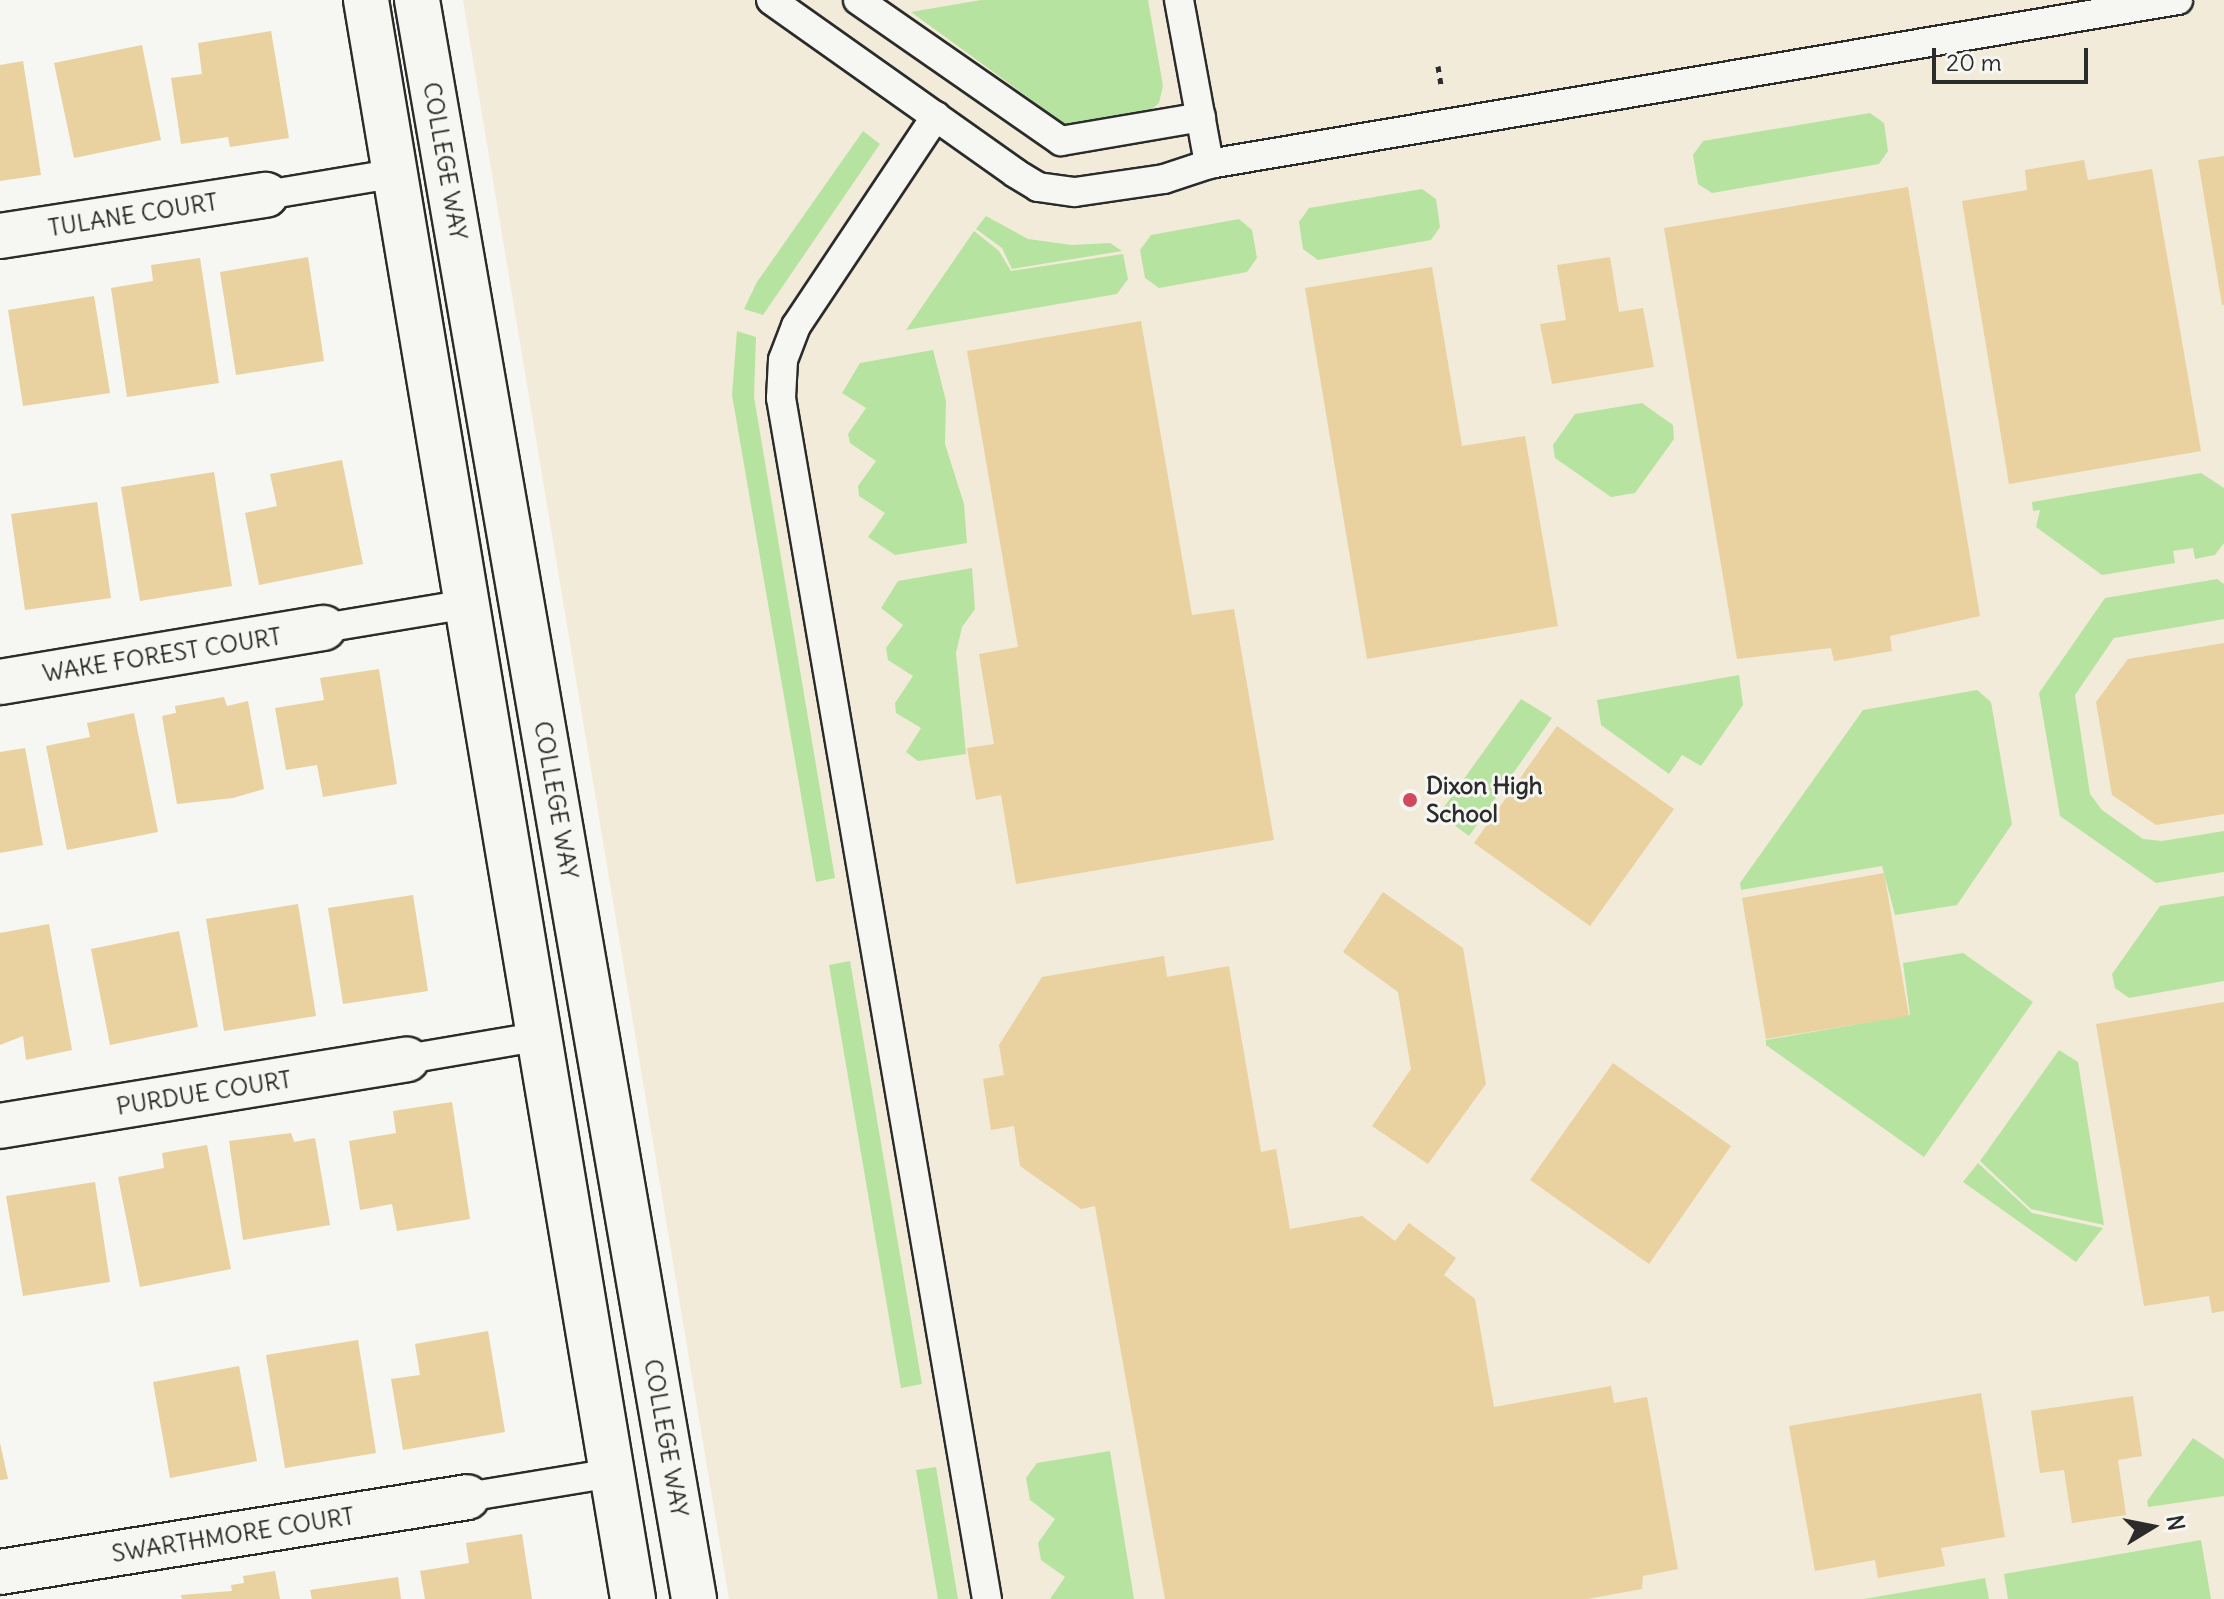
<!DOCTYPE html>
<style>
body{margin:0}
#map{position:relative;width:2224px;height:1599px;overflow:hidden;background:#f6f6f2;font-family:Delius,sans-serif}
div>[style]{position:absolute}
[style*='--x']{left:calc(var(--x)*1px);top:calc(var(--y)*1px);width:calc(var(--w)*1px);rotate:calc(var(--a)*1deg)}
.built>*{inset:0;background:#f2ebd9}
.green>*{inset:0;background:#b7e3a1}
.building>*{inset:0;background:#e9d1a0}
.path>*{height:5px;margin-top:-2.5px;transform-origin:0;background:repeating-linear-gradient(90deg,#2b2b2b 0 6px,transparent 0 12px)}
.roads{filter:drop-shadow(2px 0 #2b2b2b) drop-shadow(-2px 0 #2b2b2b) drop-shadow(0 2px #2b2b2b) drop-shadow(0 -2px #2b2b2b)}
.lane>*{height:28px;margin:-14px;padding:0 14px;transform-origin:14px;border-radius:14px;background:#f6f6f2}
.street>*{height:44px;margin:-22px;padding:0 22px;transform-origin:22px;border-radius:22px;background:#f6f6f2}
.secondary>*{height:44px;margin:-22px;padding:0 22px;transform-origin:22px;border-radius:22px;background:#f6f6f2}
.dots>*{width:22px;height:22px;translate:-50% -50%;box-sizing:border-box;border:4px solid #f6f6f2;border-radius:50%}
span{translate:-50% -50%;white-space:nowrap;text-align:center;line-height:1.15;-webkit-text-stroke:6px #f6f6f2;paint-order:stroke}
.street-label{font-size:24px;color:#2b2b2b}
.poi-label{font-size:24px;color:#2b2b2b;font-weight:700}
.left{translate:0 -50%;text-align:left}
.north{position:absolute;left:2112px;top:1487px;width:80px;height:80px;-webkit-text-stroke:6px #f6f6f2;paint-order:stroke;rotate:80deg;font-size:22px;font-weight:700;line-height:32px;text-align:center;color:#2b2b2b}
.north::after{content:'';display:block;margin:auto;width:28px;height:36px;background:#2b2b2b;clip-path:polygon(50% 0,100% 100%,50% 72%,0 100%)}
.scale{position:absolute;left:1932px;top:48px;width:156px;height:36px;box-sizing:border-box;border:4px solid #2b2b2b;border-top:0;padding-left:10px;font-size:24px;line-height:28px;white-space:nowrap;color:#2b2b2b;-webkit-text-stroke:6px #f6f6f2;paint-order:stroke}
</style>
<div id="map">
<div class="built">
<div style="clip-path:polygon(463px 0,2224px 0,2224px 1599px,729px 1599px)"></div>
</div>
<div class="green">
<div style="clip-path:polygon(981px 0,1148px 0,1163px 86px,1159px 103px,1146px 114px,1066px 125px,911px 12px)"></div>
<div style="clip-path:polygon(1870px 113px,1884px 123px,1888px 151px,1879px 164px,1712px 193px,1698px 184px,1693px 155px,1703px 141px)"></div>
<div style="clip-path:polygon(863px 131px,880px 144px,763px 315px,744px 309px,757px 282px)"></div>
<div style="clip-path:polygon(1422px 189px,1436px 199px,1440px 227px,1431px 240px,1318px 260px,1303px 249px,1299px 222px,1309px 208px)"></div>
<div style="clip-path:polygon(986px 216px,1028px 239px,1072px 245px,1110px 243px,1122px 251px,1012px 269px,1002px 248px,976px 229px)"></div>
<div style="clip-path:polygon(1239px 219px,1252px 230px,1257px 258px,1247px 272px,1159px 288px,1145px 278px,1140px 250px,1151px 235px)"></div>
<div style="clip-path:polygon(974px 231px,999px 251px,1011px 271px,1123px 254px,1128px 279px,1117px 294px,906px 330px)"></div>
<div style="clip-path:polygon(737px 331px,756px 337px,754px 397px,835px 878px,816px 882px,732px 395px)"></div>
<div style="clip-path:polygon(933px 350px,946px 401px,945px 444px,964px 504px,967px 543px,895px 555px,868px 537px,885px 513px,859px 496px,858px 486px,876px 461px,850px 443px,848px 434px,866px 408px,842px 393px,860px 363px)"></div>
<div style="clip-path:polygon(1642px 403px,1673px 425px,1674px 439px,1635px 493px,1611px 497px,1555px 458px,1553px 445px,1575px 414px)"></div>
<div style="clip-path:polygon(2201px 473px,2224px 488px,2224px 543px,2215px 555px,2195px 559px,2193px 548px,2173px 551px,2175px 563px,2102px 575px,2036px 527px,2040px 510px,2033px 511px,2032px 502px)"></div>
<div style="clip-path:polygon(972px 568px,975px 609px,962px 627px,956px 653px,966px 754px,918px 761px,906px 752px,921px 728px,896px 713px,895px 703px,913px 676px,888px 660px,886px 648px,903px 625px,881px 608px,898px 581px)"></div>
<div style="clip-path:polygon(2217px 579px,2224px 584px,2224px 619px,2114px 638px,2075px 695px,2090px 794px,2102px 810px,2143px 839px,2162px 841px,2224px 831px,2224px 872px,2156px 883px,2060px 816px,2039px 693px,2105px 598px)"></div>
<div style="clip-path:polygon(1739px 675px,1743px 705px,1701px 766px,1682px 755px,1669px 774px,1601px 725px,1597px 700px)"></div>
<div style="clip-path:polygon(1977px 690px,1991px 702px,2012px 824px,1957px 905px,1895px 915px,1882px 866px,1741px 890px,1740px 883px,1863px 710px)"></div>
<div style="clip-path:polygon(1521px 699px,1552px 718px,1469px 836px,1439px 814px)"></div>
<div style="clip-path:polygon(2224px 896px,2224px 981px,2129px 998px,2115px 988px,2112px 974px,2160px 906px)"></div>
<div style="clip-path:polygon(1963px 953px,2033px 1002px,1924px 1157px,1766px 1045px,1766px 1040px,1910px 1015px,1903px 963px)"></div>
<div style="clip-path:polygon(850px 961px,922px 1384px,901px 1388px,829px 965px)"></div>
<div style="clip-path:polygon(2059px 1050px,2078px 1062px,2104px 1225px,2031px 1209px,1980px 1161px)"></div>
<div style="clip-path:polygon(1978px 1163px,2032px 1213px,2103px 1228px,2076px 1262px,1963px 1182px)"></div>
<div style="clip-path:polygon(2193px 1438px,2224px 1459px,2224px 1496px,2148px 1507px,2147px 1501px)"></div>
<div style="clip-path:polygon(1110px 1451px,1134px 1599px,1050px 1599px,1065px 1577px,1041px 1560px,1038px 1543px,1055px 1519px,1030px 1500px,1026px 1478px,1037px 1463px)"></div>
<div style="clip-path:polygon(936px 1467px,958px 1599px,938px 1599px,916px 1470px)"></div>
<div style="clip-path:polygon(2201px 1540px,2211px 1599px,2008px 1599px,2004px 1574px)"></div>
<div style="clip-path:polygon(1985px 1578px,1989px 1599px,1864px 1599px)"></div>
</div>
<div class="building">
<div style="clip-path:polygon(271px 31px,289px 138px,230px 147px,228px 137px,181px 144px,171px 78px,202px 74px,198px 43px)"></div>
<div style="clip-path:polygon(142px 45px,161px 140px,74px 158px,54px 63px)"></div>
<div style="clip-path:polygon(23px 61px,41px 175px,0 181px,0 65px)"></div>
<div style="clip-path:polygon(2224px 156px,2224px 305px,2222px 305px,2198px 160px)"></div>
<div style="clip-path:polygon(2084px 160px,2088px 180px,2152px 169px,2201px 451px,2009px 484px,1962px 201px,2027px 190px,2025px 170px)"></div>
<div style="clip-path:polygon(1908px 187px,1980px 616px,1890px 636px,1892px 651px,1834px 661px,1831px 648px,1737px 659px,1664px 228px)"></div>
<div style="clip-path:polygon(308px 257px,324px 361px,236px 375px,220px 272px)"></div>
<div style="clip-path:polygon(1610px 257px,1619px 312px,1643px 308px,1654px 367px,1552px 384px,1540px 324px,1566px 320px,1557px 265px)"></div>
<div style="clip-path:polygon(200px 258px,219px 383px,127px 397px,111px 288px,153px 281px,151px 265px)"></div>
<div style="clip-path:polygon(1432px 267px,1462px 446px,1525px 436px,1558px 626px,1367px 659px,1305px 288px)"></div>
<div style="clip-path:polygon(94px 296px,110px 393px,23px 406px,8px 310px)"></div>
<div style="clip-path:polygon(1141px 321px,1192px 615px,1234px 609px,1274px 840px,1016px 884px,1001px 795px,976px 800px,967px 748px,994px 744px,979px 654px,1018px 647px,967px 351px)"></div>
<div style="clip-path:polygon(342px 460px,363px 564px,259px 585px,245px 513px,277px 506px,270px 474px)"></div>
<div style="clip-path:polygon(214px 472px,232px 586px,140px 601px,121px 487px)"></div>
<div style="clip-path:polygon(97px 502px,111px 598px,25px 610px,11px 514px)"></div>
<div style="clip-path:polygon(2224px 643px,2224px 814px,2156px 825px,2112px 795px,2096px 702px,2128px 659px)"></div>
<div style="clip-path:polygon(379px 669px,397px 784px,323px 797px,317px 765px,286px 770px,275px 708px,324px 700px,320px 678px)"></div>
<div style="clip-path:polygon(224px 697px,227px 706px,248px 701px,264px 789px,233px 798px,177px 804px,162px 716px,176px 713px,175px 706px)"></div>
<div style="clip-path:polygon(134px 713px,158px 832px,67px 850px,46px 746px,90px 737px,87px 723px)"></div>
<div style="clip-path:polygon(1557px 726px,1674px 809px,1590px 926px,1474px 843px)"></div>
<div style="clip-path:polygon(25px 748px,43px 845px,0 853px,0 752px)"></div>
<div style="clip-path:polygon(1884px 873px,1909px 1016px,1766px 1039px,1742px 898px)"></div>
<div style="clip-path:polygon(1383px 892px,1463px 948px,1486px 1084px,1428px 1164px,1372px 1126px,1411px 1069px,1398px 992px,1343px 952px)"></div>
<div style="clip-path:polygon(413px 895px,428px 991px,343px 1004px,328px 908px)"></div>
<div style="clip-path:polygon(298px 904px,316px 1016px,224px 1031px,206px 919px)"></div>
<div style="clip-path:polygon(49px 924px,72px 1050px,26px 1060px,23px 1036px,0 1045px,0 933px)"></div>
<div style="clip-path:polygon(179px 931px,198px 1027px,110px 1045px,91px 949px)"></div>
<div style="clip-path:polygon(1164px 956px,1167px 977px,1229px 966px,1261px 1152px,1276px 1149px,1290px 1229px,1362px 1216px,1395px 1241px,1409px 1223px,1456px 1258px,1444px 1275px,1475px 1299px,1494px 1407px,1611px 1386px,1614px 1403px,1647px 1397px,1678px 1569px,1643px 1576px,1642px 1589px,1587px 1599px,1165px 1599px,1095px 1206px,1081px 1209px,1020px 1166px,1014px 1126px,991px 1130px,983px 1079px,1004px 1075px,999px 1045px,1042px 977px)"></div>
<div style="clip-path:polygon(2224px 1002px,2224px 1311px,2212px 1313px,2209px 1296px,2144px 1306px,2096px 1024px)"></div>
<div style="clip-path:polygon(1613px 1063px,1731px 1146px,1649px 1264px,1530px 1180px)"></div>
<div style="clip-path:polygon(452px 1102px,470px 1219px,397px 1231px,392px 1204px,360px 1210px,349px 1141px,396px 1133px,393px 1111px)"></div>
<div style="clip-path:polygon(291px 1133px,294px 1142px,315px 1138px,330px 1225px,243px 1240px,229px 1141px)"></div>
<div style="clip-path:polygon(207px 1145px,231px 1269px,140px 1287px,118px 1177px,164px 1168px,162px 1153px)"></div>
<div style="clip-path:polygon(95px 1182px,110px 1282px,23px 1296px,6px 1196px)"></div>
<div style="clip-path:polygon(488px 1331px,505px 1432px,403px 1450px,391px 1379px,420px 1375px,415px 1344px)"></div>
<div style="clip-path:polygon(358px 1340px,376px 1453px,285px 1468px,266px 1355px)"></div>
<div style="clip-path:polygon(239px 1366px,257px 1461px,170px 1478px,153px 1382px)"></div>
<div style="clip-path:polygon(1981px 1393px,2005px 1537px,1941px 1548px,1945px 1566px,1878px 1578px,1875px 1560px,1815px 1571px,1789px 1426px)"></div>
<div style="clip-path:polygon(2133px 1396px,2142px 1456px,2118px 1460px,2126px 1515px,2072px 1523px,2064px 1470px,2040px 1473px,2031px 1411px)"></div>
<div style="clip-path:polygon(0 1443px,8px 1479px,0 1480px)"></div>
<div style="clip-path:polygon(522px 1534px,532px 1599px,425px 1599px,420px 1571px,469px 1563px,466px 1543px)"></div>
<div style="clip-path:polygon(275px 1571px,280px 1599px,182px 1599px,181px 1595px,232px 1591px,231px 1585px,244px 1583px,243px 1576px)"></div>
<div style="clip-path:polygon(398px 1577px,401px 1599px,312px 1599px,310px 1590px)"></div>
</div>
<div class="path">
<div style="--x:1438;--y:66;--w:18;--a:81"></div>
</div>
<div class="roads">
<div class="lane">
<div style="--x:771;--y:0;--w:299;--a:35.3"></div>
<div style="--x:1015;--y:173;--w:27;--a:31"></div>
<div style="--x:1038;--y:187;--w:37;--a:8"></div>
<div style="--x:1075;--y:192;--w:90;--a:-8.3"></div>
<div style="--x:1164;--y:179;--w:47;--a:-18.4"></div>
<div style="--x:1209;--y:164;--w:983;--a:-9.61"></div>
<div style="--x:858;--y:0;--w:247;--a:34.8"></div>
<div style="--x:1061;--y:141;--w:142;--a:-9.7"></div>
<div style="--x:1179;--y:0;--w:167;--a:79.6"></div>
<div style="--x:936;--y:116;--w:252;--a:123.7"></div>
<div style="--x:796;--y:326;--w:36;--a:111"></div>
<div style="--x:783;--y:360;--w:38;--a:93"></div>
<div style="--x:781;--y:398;--w:1219;--a:80.27"></div>
<div style="--x:266;--y:195;--w:134;--a:-9.5"></div>
<div style="--x:324;--y:628;--w:146;--a:-9.5"></div>
<div style="--x:407;--y:1059;--w:136;--a:-9.7"></div>
<div style="--x:467;--y:1497;--w:147;--a:-9.4"></div>
</div>
<div class="street">
<div style="--x:0;--y:236;--w:269;--a:-8.8"></div>
<div style="--x:0;--y:682;--w:328;--a:-9.5"></div>
<div style="--x:0;--y:1126;--w:412;--a:-9.3"></div>
<div style="--x:0;--y:1572;--w:473;--a:-9.1"></div>
</div>
<div class="secondary">
<div style="--x:366;--y:0;--w:1621;--a:80.52"></div>
<div style="--x:417;--y:0;--w:1623;--a:80.17"></div>
</div>
</div>
<div class="dots">
<div style="left:1410px;top:800px;background:#d1495b"></div>
</div>
<div class="street-label">
<span style="left:445px;top:161px;rotate:80deg">COLLEGE WAY</span>
<span style="left:133px;top:215px;rotate:-9deg">TULANE COURT</span>
<span style="left:162px;top:655px;rotate:-9deg">WAKE FOREST COURT</span>
<span style="left:556px;top:800px;rotate:80deg">COLLEGE WAY</span>
<span style="left:204px;top:1093px;rotate:-9deg">PURDUE COURT</span>
<span style="left:666px;top:1438px;rotate:80deg">COLLEGE WAY</span>
<span style="left:233px;top:1535px;rotate:-9deg">SWARTHMORE COURT</span>
</div>
<div class="poi-label">
<span class="left" style="left:1426px;top:800px">Dixon High<br>School</span>
</div>
<div class="north">N</div>
<div class="scale">20 m</div>
</div>
